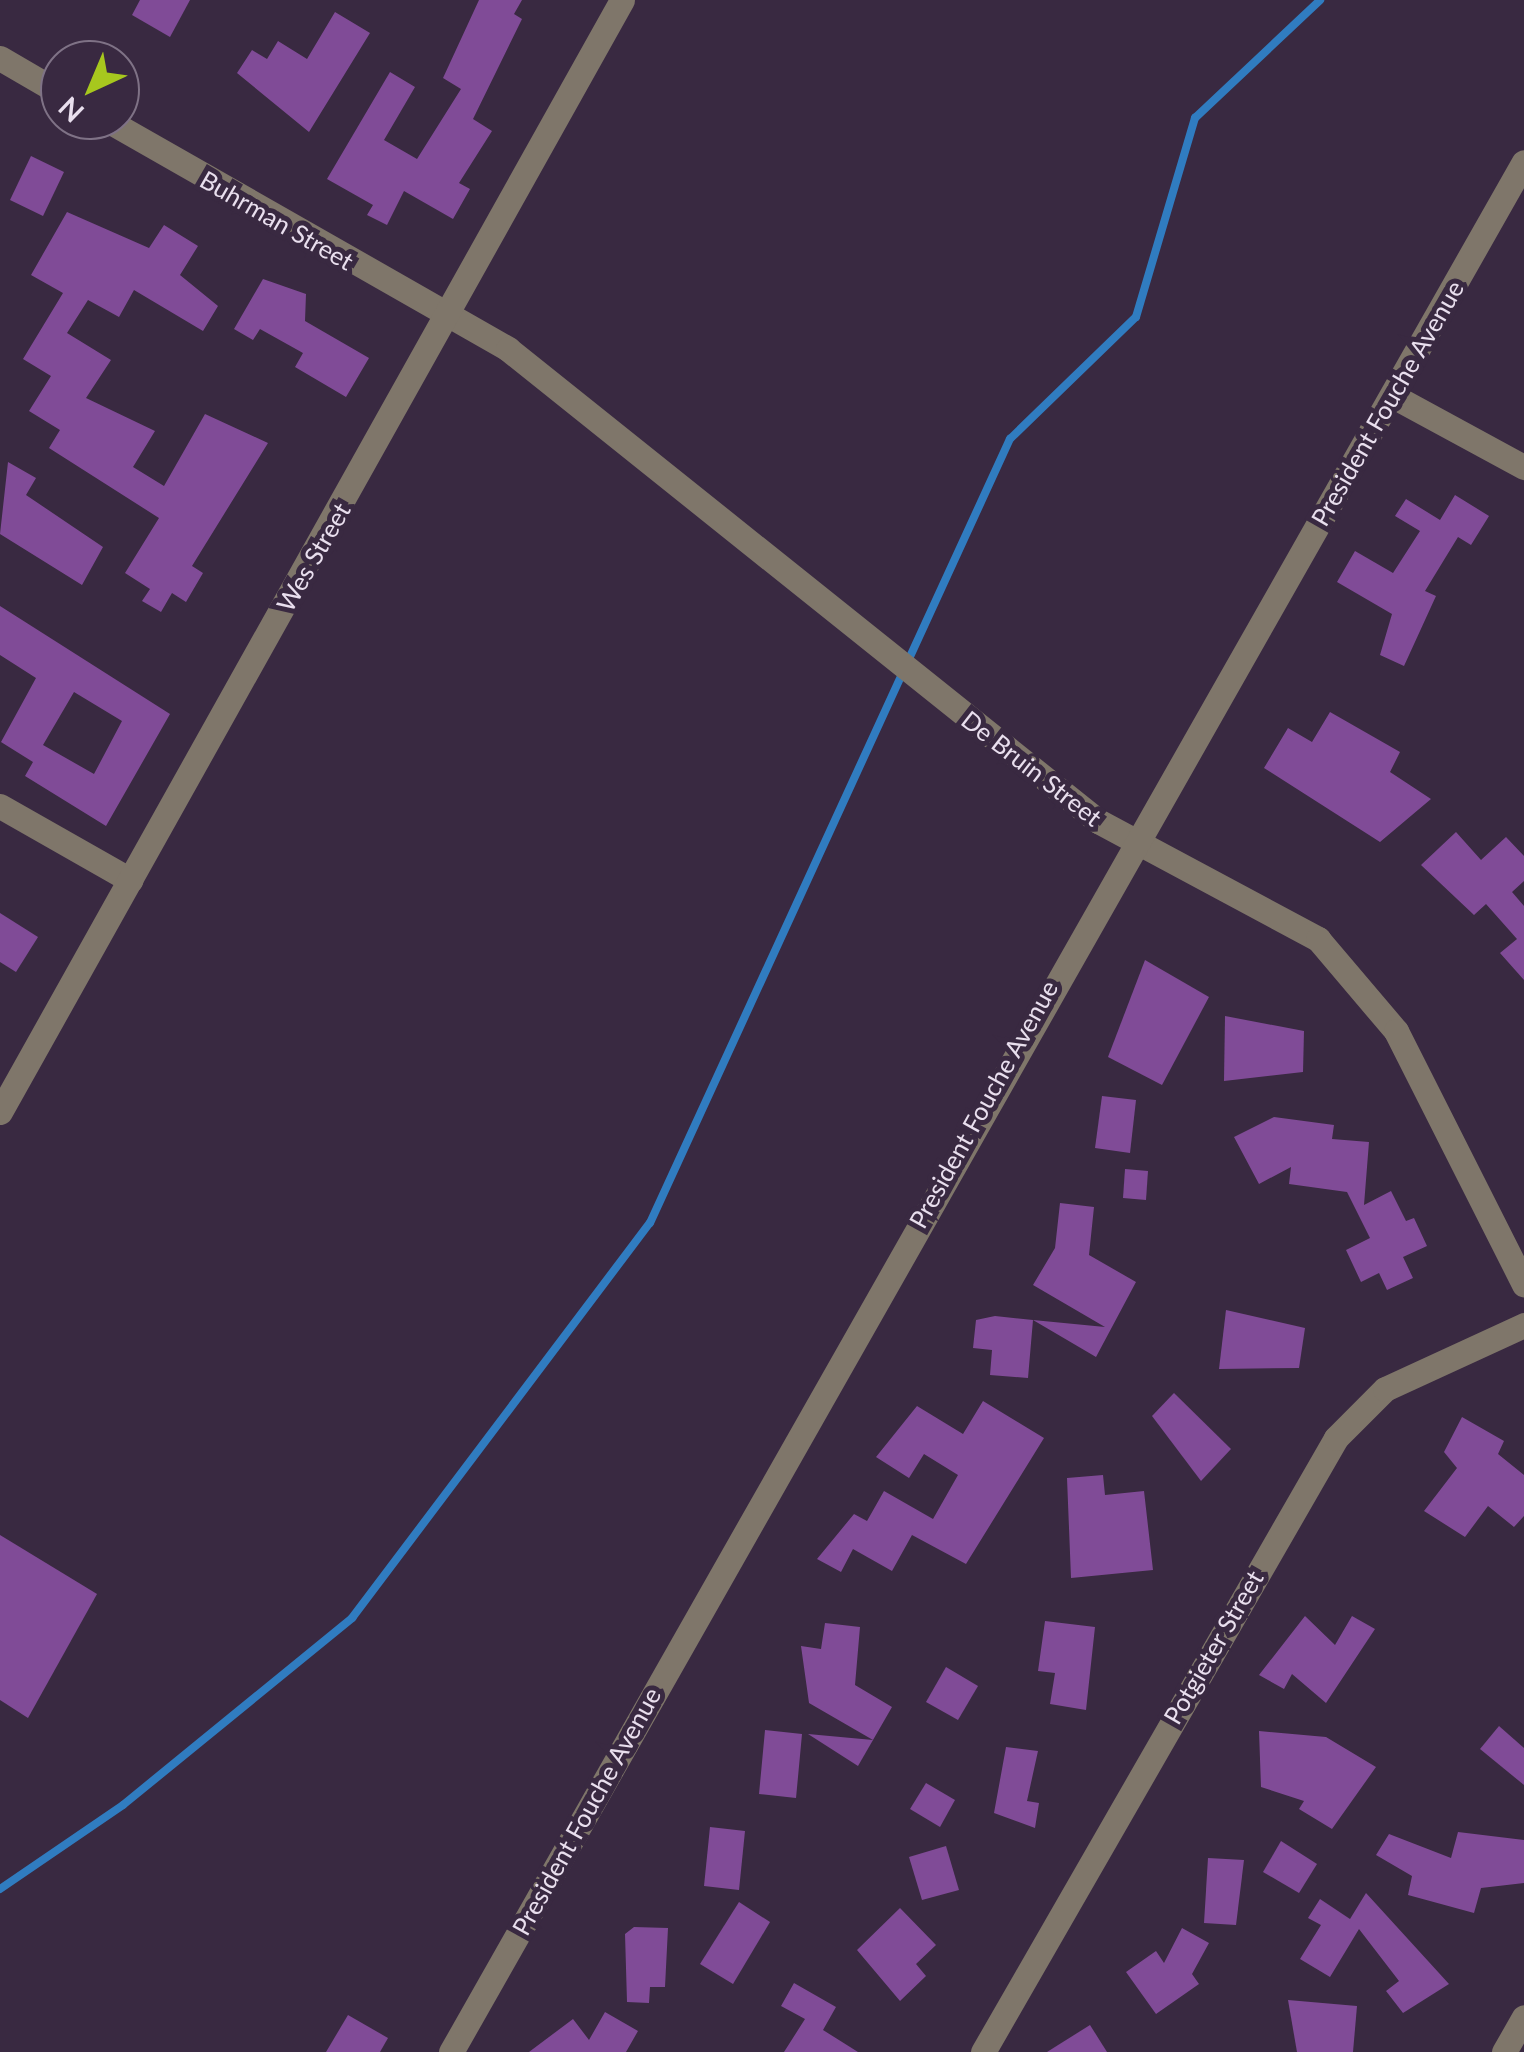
<!DOCTYPE html>
<style>
body{margin:0}
#map{position:relative;width:1524px;height:2052px;overflow:hidden;background:#392941;font-family:Lato,sans-serif}
div>[style]{position:absolute}
[style*='--x']{left:calc(var(--x)*1px);top:calc(var(--y)*1px);width:calc(var(--w)*1px);rotate:calc(var(--a)*1deg)}
.stream>*{height:8px;margin:-4px;padding:0 4px;transform-origin:4px;border-radius:4px;background:#307cc0}
.building>*{inset:0;background:#804b97}
.minor>*{height:25px;margin:-12.5px;padding:0 12.5px;transform-origin:12.5px;border-radius:12.5px;background:#7f766a}
span{translate:-50% -50%;white-space:nowrap;text-align:center;line-height:1.15;-webkit-text-stroke:10px #392941;paint-order:stroke}
.street-label{font-size:25px;color:#e9dfee}
.north{position:absolute;left:40px;top:40px;width:100px;height:100px;box-sizing:border-box;background:#392941;border:2px solid #7f7286;border-radius:50%;rotate:224deg;font-size:28px;font-weight:700;line-height:40px;text-align:center;color:#e9dfee}
.north::after{content:'';display:block;margin:auto;width:35px;height:45px;background:#a7c71e;clip-path:polygon(50% 0,100% 100%,50% 72%,0 100%)}
</style>
<div id="map">
<div class="stream">
<div style="--x:0;--y:1889;--w:149;--a:-34.3"></div>
<div style="--x:123;--y:1805;--w:296;--a:-39.2"></div>
<div style="--x:352;--y:1618;--w:495;--a:-53"></div>
<div style="--x:650;--y:1223;--w:863;--a:-65.34"></div>
<div style="--x:1010;--y:439;--w:175;--a:-44.1"></div>
<div style="--x:1136;--y:317;--w:208;--a:-73.5"></div>
<div style="--x:1195;--y:118;--w:172;--a:-43.3"></div>
</div>
<div class="building">
<div style="clip-path:polygon(140px 0,190px 0,170px 37px,132px 15px)"></div>
<div style="clip-path:polygon(479px 0,522px 0,514px 14px,522px 19px,473px 119px,492px 131px,459px 183px,470px 189px,453px 219px,404px 191px,387px 225px,367px 215px,373px 205px,327px 179px,390px 72px,415px 87px,384px 140px,417px 159px,461px 89px,443px 78px)"></div>
<div style="clip-path:polygon(335px 12px,370px 33px,309px 132px,237px 73px,252px 50px,267px 59px,278px 41px,307px 59px)"></div>
<div style="clip-path:polygon(31px 156px,64px 172px,43px 216px,10px 200px)"></div>
<div style="clip-path:polygon(67px 212px,149px 248px,164px 225px,198px 246px,180px 275px,218px 306px,203px 331px,134px 290px,119px 317px,88px 300px,67px 333px,111px 360px,86px 398px,155px 431px,133px 467px,164px 486px,205px 414px,268px 443px,192px 566px,203px 573px,186px 602px,172px 593px,161px 612px,142px 601px,150px 589px,125px 573px,159px 518px,49px 448px,60px 430px,29px 411px,51px 376px,23px 359px,63px 293px,31px 275px)"></div>
<div style="clip-path:polygon(263px 279px,306px 294px,305px 321px,369px 358px,346px 397px,295px 367px,303px 353px,260px 329px,253px 340px,234px 329px)"></div>
<div style="clip-path:polygon(8px 462px,36px 478px,26px 495px,103px 547px,82px 585px,0 534px)"></div>
<div style="clip-path:polygon(1455px 495px,1489px 516px,1471px 545px,1458px 537px,1425px 591px,1436px 596px,1404px 666px,1380px 655px,1392px 614px,1337px 582px,1355px 551px,1393px 573px,1420px 531px,1395px 516px,1406px 499px,1440px 520px)"></div>
<div style="clip-path:polygon(evenodd,0 606px,170px 714px,106px 826px,25px 776px,33px 762px,1px 742px,36px 678px,0 655px,0 606px,74px 692px,122px 721px,94px 774px,43px 745px,74px 692px)"></div>
<div style="clip-path:polygon(1330px 712px,1400px 752px,1390px 772px,1431px 799px,1380px 842px,1264px 768px,1288px 728px,1312px 742px)"></div>
<div style="clip-path:polygon(1456px 832px,1481px 860px,1506px 837px,1524px 856px,1524px 881px,1512px 892px,1524px 906px,1524px 980px,1500px 953px,1517px 939px,1486px 904px,1474px 915px,1421px 865px)"></div>
<div style="clip-path:polygon(0 913px,38px 937px,16px 972px,0 962px)"></div>
<div style="clip-path:polygon(1145px 960px,1209px 997px,1162px 1085px,1108px 1057px)"></div>
<div style="clip-path:polygon(1225px 1016px,1304px 1031px,1303px 1072px,1224px 1081px)"></div>
<div style="clip-path:polygon(1102px 1096px,1136px 1100px,1130px 1153px,1095px 1148px)"></div>
<div style="clip-path:polygon(1274px 1117px,1334px 1125px,1332px 1139px,1369px 1142px,1364px 1205px,1391px 1191px,1406px 1221px,1414px 1218px,1427px 1246px,1403px 1257px,1413px 1278px,1387px 1290px,1379px 1273px,1361px 1282px,1346px 1250px,1370px 1238px,1347px 1192px,1289px 1184px,1291px 1167px,1259px 1184px,1234px 1137px)"></div>
<div style="clip-path:polygon(1125px 1169px,1148px 1171px,1146px 1200px,1123px 1198px)"></div>
<div style="clip-path:polygon(1060px 1203px,1094px 1207px,1089px 1255px,1136px 1282px,1096px 1357px,1033px 1320px,1105px 1327px,1033px 1285px,1055px 1248px)"></div>
<div style="clip-path:polygon(1226px 1310px,1305px 1328px,1299px 1368px,1219px 1369px)"></div>
<div style="clip-path:polygon(995px 1316px,1033px 1320px,1028px 1378px,990px 1375px,992px 1350px,973px 1348px,976px 1320px)"></div>
<div style="clip-path:polygon(1174px 1393px,1231px 1449px,1201px 1481px,1152px 1416px)"></div>
<div style="clip-path:polygon(983px 1401px,1044px 1438px,966px 1564px,912px 1535px,892px 1571px,853px 1549px,841px 1572px,817px 1559px,854px 1514px,867px 1521px,884px 1491px,933px 1519px,958px 1475px,924px 1454px,909px 1478px,876px 1457px,917px 1406px,963px 1434px)"></div>
<div style="clip-path:polygon(1462px 1417px,1504px 1441px,1498px 1454px,1524px 1475px,1524px 1516px,1514px 1527px,1488px 1506px,1465px 1537px,1424px 1511px,1457px 1468px,1444px 1452px)"></div>
<div style="clip-path:polygon(1103px 1475px,1105px 1495px,1144px 1491px,1153px 1570px,1071px 1578px,1067px 1478px)"></div>
<div style="clip-path:polygon(0 1535px,97px 1594px,28px 1718px,0 1700px)"></div>
<div style="clip-path:polygon(1305px 1616px,1335px 1645px,1352px 1616px,1375px 1629px,1326px 1703px,1292px 1674px,1284px 1689px,1259px 1675px)"></div>
<div style="clip-path:polygon(1045px 1621px,1095px 1627px,1086px 1710px,1050px 1704px,1055px 1673px,1038px 1671px)"></div>
<div style="clip-path:polygon(825px 1623px,860px 1627px,855px 1685px,892px 1707px,873px 1740px,809px 1703px,801px 1646px,821px 1649px)"></div>
<div style="clip-path:polygon(946px 1667px,978px 1686px,958px 1720px,926px 1702px)"></div>
<div style="clip-path:polygon(1499px 1726px,1524px 1748px,1524px 1785px,1480px 1749px)"></div>
<div style="clip-path:polygon(765px 1730px,802px 1734px,796px 1798px,759px 1794px)"></div>
<div style="clip-path:polygon(1259px 1731px,1326px 1737px,1376px 1767px,1332px 1829px,1299px 1809px,1304px 1801px,1261px 1787px)"></div>
<div style="clip-path:polygon(808px 1734px,873px 1740px,858px 1766px)"></div>
<div style="clip-path:polygon(1006px 1747px,1038px 1751px,1027px 1801px,1039px 1803px,1035px 1828px,994px 1813px)"></div>
<div style="clip-path:polygon(926px 1783px,955px 1800px,940px 1827px,910px 1809px)"></div>
<div style="clip-path:polygon(710px 1827px,745px 1831px,739px 1890px,704px 1886px)"></div>
<div style="clip-path:polygon(1458px 1832px,1524px 1840px,1524px 1883px,1481px 1888px,1474px 1913px,1408px 1895px,1412px 1876px,1376px 1855px,1389px 1834px,1451px 1858px)"></div>
<div style="clip-path:polygon(1281px 1841px,1317px 1864px,1299px 1893px,1263px 1872px)"></div>
<div style="clip-path:polygon(946px 1846px,959px 1890px,922px 1900px,909px 1857px)"></div>
<div style="clip-path:polygon(1208px 1858px,1244px 1860px,1236px 1925px,1204px 1923px)"></div>
<div style="clip-path:polygon(1366px 1893px,1449px 1984px,1403px 2013px,1386px 1991px,1399px 1981px,1359px 1929px,1330px 1977px,1300px 1959px,1321px 1925px,1308px 1918px,1320px 1899px,1350px 1919px)"></div>
<div style="clip-path:polygon(739px 1902px,770px 1922px,733px 1984px,700px 1964px)"></div>
<div style="clip-path:polygon(900px 1908px,936px 1945px,916px 1964px,926px 1976px,900px 2001px,857px 1950px)"></div>
<div style="clip-path:polygon(634px 1927px,668px 1928px,665px 1987px,650px 1987px,649px 2003px,627px 2002px,625px 1934px)"></div>
<div style="clip-path:polygon(1182px 1928px,1209px 1943px,1192px 1974px,1199px 1984px,1156px 2014px,1126px 1972px,1156px 1951px,1164px 1963px)"></div>
<div style="clip-path:polygon(794px 1983px,836px 2007px,823px 2030px,858px 2052px,784px 2052px,805px 2019px,781px 2006px)"></div>
<div style="clip-path:polygon(1288px 2000px,1357px 2006px,1353px 2052px,1297px 2052px)"></div>
<div style="clip-path:polygon(605px 2012px,638px 2031px,626px 2052px,529px 2052px,573px 2019px,589px 2040px)"></div>
<div style="clip-path:polygon(348px 2015px,388px 2038px,380px 2052px,326px 2052px)"></div>
<div style="clip-path:polygon(1090px 2025px,1107px 2052px,1047px 2052px)"></div>
</div>
<div class="minor">
<div style="--x:0;--y:58;--w:69;--a:30.3"></div>
<div style="--x:107;--y:120;--w:462;--a:29.7"></div>
<div style="--x:508;--y:349;--w:756;--a:38.66"></div>
<div style="--x:1098;--y:821;--w:250;--a:28.2"></div>
<div style="--x:1318;--y:939;--w:121;--a:49.7"></div>
<div style="--x:1396;--y:1031;--w:284;--a:63.2"></div>
<div style="--x:1393;--y:396;--w:149;--a:28.5"></div>
<div style="--x:0;--y:806;--w:150;--a:29.6"></div>
<div style="--x:0;--y:1112;--w:1274;--a:-60.78"></div>
<div style="--x:451;--y:2052;--w:2173;--a:-60.42"></div>
<div style="--x:983;--y:2052;--w:708;--a:-60.1"></div>
<div style="--x:1336;--y:1438;--w:69;--a:-45"></div>
<div style="--x:1385;--y:1389;--w:153;--a:-24.7"></div>
<div style="--x:1504;--y:2052;--w:40;--a:-60.3"></div>
</div>
<div class="street-label">
<span style="left:277px;top:220px;rotate:30deg">Buhrman Street</span>
<span style="left:1387px;top:403px;rotate:-60deg">President Fouche Avenue</span>
<span style="left:313px;top:557px;rotate:-60deg">Wes Street</span>
<span style="left:1032px;top:768px;rotate:38deg">De Bruin Street</span>
<span style="left:983px;top:1104px;rotate:-61deg">President Fouche Avenue</span>
<span style="left:1213px;top:1647px;rotate:-60deg">Potgieter Street</span>
<span style="left:586px;top:1811px;rotate:-61deg">President Fouche Avenue</span>
</div>
<div class="north">N</div>
</div>
